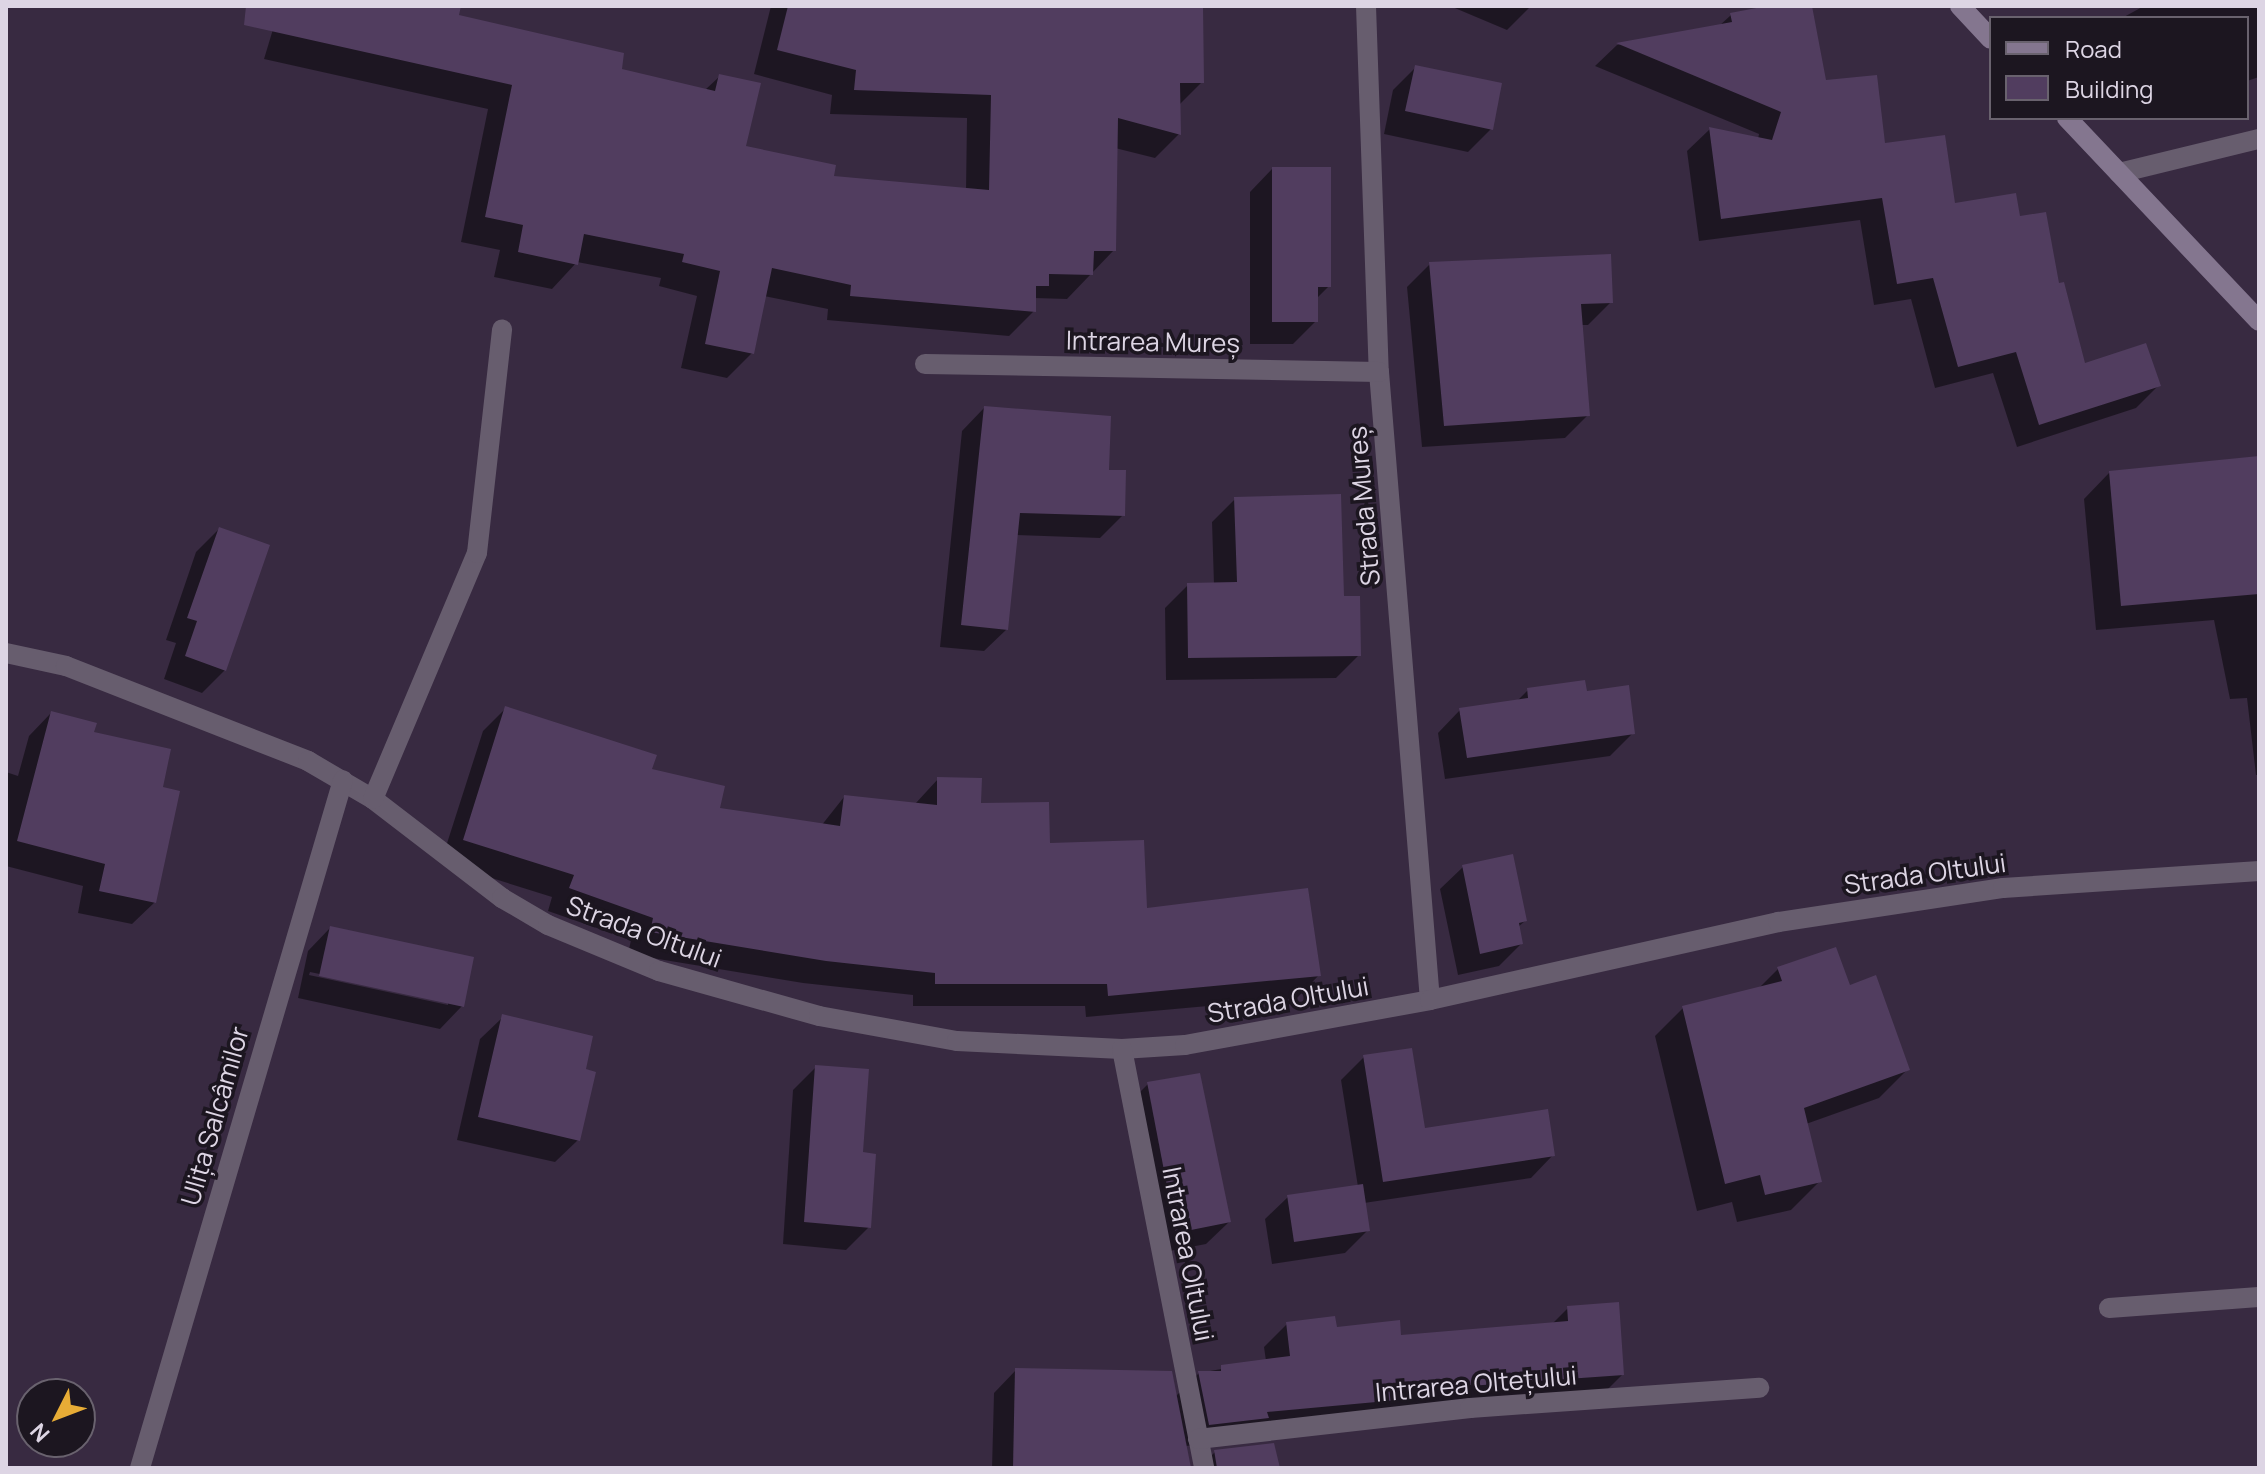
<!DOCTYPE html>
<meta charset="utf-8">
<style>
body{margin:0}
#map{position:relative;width:2265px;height:1474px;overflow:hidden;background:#382a41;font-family:Manrope,sans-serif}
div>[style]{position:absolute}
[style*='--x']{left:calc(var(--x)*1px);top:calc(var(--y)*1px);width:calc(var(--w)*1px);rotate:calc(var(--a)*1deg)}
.shadow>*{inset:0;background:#0007}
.building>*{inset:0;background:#513d5f}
.minor>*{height:20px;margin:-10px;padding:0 10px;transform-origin:10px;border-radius:10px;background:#675d6e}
.secondary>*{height:20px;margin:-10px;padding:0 10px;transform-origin:10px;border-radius:10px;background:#84768f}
span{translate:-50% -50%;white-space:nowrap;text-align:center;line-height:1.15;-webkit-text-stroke:7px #1c1620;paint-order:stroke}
.street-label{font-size:26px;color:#ddd5e4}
.frame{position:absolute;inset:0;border:8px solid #ddd5e4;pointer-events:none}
.legend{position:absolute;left:1989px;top:16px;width:260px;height:104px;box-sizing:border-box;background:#1c1620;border:2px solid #69626e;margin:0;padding:10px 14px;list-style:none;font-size:24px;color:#ddd5e4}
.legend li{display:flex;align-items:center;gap:16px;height:40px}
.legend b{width:40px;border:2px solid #69626e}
.north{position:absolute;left:16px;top:1378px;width:80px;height:80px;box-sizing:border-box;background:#1c1620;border:2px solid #69626e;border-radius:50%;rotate:228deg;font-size:22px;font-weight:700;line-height:32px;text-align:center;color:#ddd5e4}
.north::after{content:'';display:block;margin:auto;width:28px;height:36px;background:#e7ac36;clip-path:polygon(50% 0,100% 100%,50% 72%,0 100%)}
</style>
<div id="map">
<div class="shadow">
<div style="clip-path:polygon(280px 6px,431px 6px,619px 70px,705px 90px,720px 76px,744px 147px,832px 178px,966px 190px,967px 118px,830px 114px,832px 95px,754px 74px,771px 6px,1201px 6px,1202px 82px,1178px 106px,1179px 134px,1155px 158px,1115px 148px,1114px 250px,1067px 299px,1034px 298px,1034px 311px,1009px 336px,827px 320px,828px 309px,764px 296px,752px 353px,727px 378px,681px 368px,697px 296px,659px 286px,661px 278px,577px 262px,552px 289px,494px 277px,500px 250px,461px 242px,488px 109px,264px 59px)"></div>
<div style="clip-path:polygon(1450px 6px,1531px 6px,1507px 30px)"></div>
<div style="clip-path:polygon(1778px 6px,1810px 6px,1825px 82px,1883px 145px,1953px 205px,2019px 218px,2058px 285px,2084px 365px,2159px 385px,2136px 408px,2017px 447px,1993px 373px,1935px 388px,1911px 299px,1874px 305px,1860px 220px,1699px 241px,1687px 151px,1710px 129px,1758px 139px,1759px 134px,1595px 66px,1617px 45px,1719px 26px,1731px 15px)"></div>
<div style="clip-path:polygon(2144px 6px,2259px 6px,2259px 77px,2247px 81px,2247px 18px,2122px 18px)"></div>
<div style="clip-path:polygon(1416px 67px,1491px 129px,1468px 152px,1384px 134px,1393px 90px)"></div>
<div style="clip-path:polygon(1272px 169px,1329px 286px,1316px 299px,1316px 321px,1293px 344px,1250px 344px,1250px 192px)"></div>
<div style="clip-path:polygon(1430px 264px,1611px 302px,1588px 325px,1581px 325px,1588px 415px,1565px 438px,1422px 447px,1407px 287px)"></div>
<div style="clip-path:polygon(984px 408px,1107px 472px,1123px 515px,1100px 538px,1016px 535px,1007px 629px,984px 651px,940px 647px,962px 431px)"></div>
<div style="clip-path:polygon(2259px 458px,2259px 775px,2256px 775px,2247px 698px,2230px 699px,2214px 620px,2096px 630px,2084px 499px,2109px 473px)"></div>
<div style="clip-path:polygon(1235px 499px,1342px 598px,1359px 655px,1336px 678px,1166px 680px,1165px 608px,1188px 585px,1214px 585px,1212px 522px)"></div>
<div style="clip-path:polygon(219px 529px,225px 670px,202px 693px,164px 679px,176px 643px,166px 640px,196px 552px)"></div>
<div style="clip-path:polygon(1528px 690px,1585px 693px,1633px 733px,1610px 756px,1445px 779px,1438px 733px,1460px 710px,1516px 702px)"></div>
<div style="clip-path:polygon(505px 709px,650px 771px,717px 810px,821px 826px,844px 797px,915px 804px,938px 779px,1145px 910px,1319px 975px,1297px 998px,1086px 1017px,1085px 1006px,913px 1006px,913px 995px,803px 983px,628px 954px,631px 940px,548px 911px,552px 897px,441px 862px,483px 731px)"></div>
<div style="clip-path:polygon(51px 713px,92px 734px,161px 789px,155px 902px,132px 924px,78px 913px,83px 886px,6px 866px,6px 772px,18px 776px,29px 736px)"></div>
<div style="clip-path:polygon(1463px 867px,1525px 921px,1518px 927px,1521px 944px,1499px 966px,1458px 975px,1440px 889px)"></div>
<div style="clip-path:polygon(evenodd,330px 928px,462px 1006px,440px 1029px,298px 998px,308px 951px,330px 928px,310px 972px,448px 1001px,448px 1005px,309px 975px,310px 972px)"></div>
<div style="clip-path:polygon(1778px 969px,1848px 988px,1907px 1070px,1879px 1098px,1806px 1124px,1820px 1181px,1791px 1210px,1737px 1222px,1732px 1202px,1697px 1211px,1655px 1036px,1683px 1008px,1758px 989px)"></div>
<div style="clip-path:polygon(503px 1017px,584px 1071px,578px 1140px,555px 1162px,457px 1140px,480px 1039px)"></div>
<div style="clip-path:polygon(1364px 1057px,1423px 1130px,1553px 1155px,1531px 1178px,1364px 1203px,1368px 1230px,1345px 1253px,1272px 1264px,1265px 1219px,1288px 1197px,1358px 1187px,1341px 1080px)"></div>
<div style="clip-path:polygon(816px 1067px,861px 1154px,869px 1227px,846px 1250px,783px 1244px,793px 1090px)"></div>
<div style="clip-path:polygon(1148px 1084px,1229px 1222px,1206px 1244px,1154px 1254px,1126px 1106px)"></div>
<div style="clip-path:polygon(1568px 1308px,1622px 1375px,1600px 1397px,1186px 1446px,1190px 1468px,992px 1468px,994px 1393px,1016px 1370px,1175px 1397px,1199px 1373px,1266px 1361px,1264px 1347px,1287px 1324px,1400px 1337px,1552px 1324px)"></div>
<div style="clip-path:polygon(1215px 1452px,1277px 1468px,1199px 1468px)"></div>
</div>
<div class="building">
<div style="clip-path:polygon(246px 6px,461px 6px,459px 15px,624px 53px,622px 69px,715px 91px,719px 74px,761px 83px,746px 146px,836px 165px,834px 176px,989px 190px,991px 95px,854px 90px,856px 70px,777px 50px,788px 6px,1203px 6px,1204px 83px,1180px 83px,1181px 135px,1118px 118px,1116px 251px,1094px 251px,1093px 275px,1049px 274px,1049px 286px,1036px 286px,1036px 312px,850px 296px,851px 285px,772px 268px,754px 354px,705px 344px,720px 271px,682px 262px,684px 254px,584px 234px,578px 265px,518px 252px,523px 225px,485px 217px,512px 85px,244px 25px)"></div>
<div style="clip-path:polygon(1767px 6px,1812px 6px,1826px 80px,1877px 75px,1885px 143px,1945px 135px,1955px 203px,2016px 193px,2020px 216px,2046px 212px,2059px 283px,2064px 282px,2085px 363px,2146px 343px,2161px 386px,2039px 425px,2016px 352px,1958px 367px,1933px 278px,1897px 284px,1882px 198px,1721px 219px,1709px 127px,1772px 140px,1781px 112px,1616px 43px,1732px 22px,1730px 13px)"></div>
<div style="clip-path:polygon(1415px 65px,1502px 83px,1493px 130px,1405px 111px)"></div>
<div style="clip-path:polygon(1272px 167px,1331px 167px,1331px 287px,1318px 287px,1318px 322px,1272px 322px)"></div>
<div style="clip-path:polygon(1611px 254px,1613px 303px,1581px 304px,1590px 416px,1444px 426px,1429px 262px)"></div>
<div style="clip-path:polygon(984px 406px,1111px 416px,1109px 470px,1126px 470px,1125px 516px,1020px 513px,1008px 630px,961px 625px)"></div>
<div style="clip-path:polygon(2259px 456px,2259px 594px,2121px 606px,2109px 471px)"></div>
<div style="clip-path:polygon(1341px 494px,1344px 596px,1360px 596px,1361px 656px,1188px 658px,1187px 583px,1237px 582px,1234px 497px)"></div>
<div style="clip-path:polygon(219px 527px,270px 545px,226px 671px,185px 656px,197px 621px,187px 618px)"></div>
<div style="clip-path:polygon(1585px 680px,1587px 691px,1629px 685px,1635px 734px,1467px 758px,1459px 708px,1528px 698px,1527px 688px)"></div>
<div style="clip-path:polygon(505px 706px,657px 755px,652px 769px,725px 786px,720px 808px,840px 826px,844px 795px,937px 805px,937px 777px,982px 778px,981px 803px,1049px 802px,1050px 843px,1144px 840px,1147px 908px,1308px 888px,1321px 976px,1108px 996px,1107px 984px,935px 984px,935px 973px,826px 961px,650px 932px,653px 918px,569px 888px,574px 875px,463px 840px)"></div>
<div style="clip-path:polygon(51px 711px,97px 723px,94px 732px,171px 749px,163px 787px,180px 791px,156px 903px,99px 891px,105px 864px,17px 841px)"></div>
<div style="clip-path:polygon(1513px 854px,1527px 921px,1519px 923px,1523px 944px,1480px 954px,1462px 865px)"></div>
<div style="clip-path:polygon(330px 926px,474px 957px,464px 1007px,319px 976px)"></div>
<div style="clip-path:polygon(1836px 947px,1850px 985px,1876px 975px,1910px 1070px,1804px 1108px,1822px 1182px,1765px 1195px,1760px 1175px,1725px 1184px,1682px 1006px,1782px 981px,1777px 967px)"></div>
<div style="clip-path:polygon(502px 1014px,593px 1036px,586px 1069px,596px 1072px,580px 1141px,478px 1117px)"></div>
<div style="clip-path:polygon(1412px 1048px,1425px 1128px,1548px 1109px,1555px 1156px,1383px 1182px,1363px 1055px)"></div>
<div style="clip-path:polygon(815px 1065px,869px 1069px,863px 1152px,876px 1154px,871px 1228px,804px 1222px)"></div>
<div style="clip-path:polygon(1200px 1073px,1231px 1222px,1176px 1233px,1147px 1082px)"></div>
<div style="clip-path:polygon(1363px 1184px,1370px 1231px,1294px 1242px,1287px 1195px)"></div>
<div style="clip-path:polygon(1619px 1302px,1624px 1375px,1397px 1391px,1398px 1400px,1267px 1412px,1269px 1418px,1209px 1425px,1198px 1371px,1221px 1371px,1221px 1365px,1290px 1356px,1286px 1322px,1335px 1316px,1337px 1327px,1400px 1320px,1401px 1335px,1568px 1321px,1567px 1306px)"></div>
<div style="clip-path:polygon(1015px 1368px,1172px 1371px,1191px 1468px,1013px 1468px)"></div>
<div style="clip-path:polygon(1274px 1443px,1280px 1468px,1217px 1468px,1214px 1450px)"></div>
</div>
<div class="minor">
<div style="--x:1366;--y:6;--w:366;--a:88"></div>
<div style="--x:1379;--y:372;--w:630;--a:85.36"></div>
<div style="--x:2119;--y:173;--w:144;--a:-13.7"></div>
<div style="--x:925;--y:364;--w:454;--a:1"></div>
<div style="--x:6;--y:653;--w:61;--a:12.2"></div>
<div style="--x:66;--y:666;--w:260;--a:21.4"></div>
<div style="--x:308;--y:761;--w:75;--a:30.3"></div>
<div style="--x:373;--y:799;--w:163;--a:37.5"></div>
<div style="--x:502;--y:898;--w:53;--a:30.4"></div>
<div style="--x:548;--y:925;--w:120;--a:22.5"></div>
<div style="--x:659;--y:971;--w:166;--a:15.7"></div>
<div style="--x:819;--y:1016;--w:140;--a:10.3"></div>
<div style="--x:957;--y:1041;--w:165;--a:2.8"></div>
<div style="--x:1122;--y:1049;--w:63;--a:-3.6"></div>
<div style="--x:1185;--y:1045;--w:249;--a:-10.4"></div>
<div style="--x:1430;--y:1000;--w:357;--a:-12.6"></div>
<div style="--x:1778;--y:922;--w:228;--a:-8.6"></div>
<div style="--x:2003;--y:888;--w:257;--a:-3.8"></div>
<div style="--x:373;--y:799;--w:267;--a:-67.1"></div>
<div style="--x:477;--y:553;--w:225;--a:-83.6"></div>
<div style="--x:1122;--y:1049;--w:427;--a:78.9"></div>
<div style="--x:2109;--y:1308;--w:150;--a:-4.2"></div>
<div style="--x:1198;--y:1439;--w:274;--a:-6.5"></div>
<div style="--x:1470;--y:1408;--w:290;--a:-4"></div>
<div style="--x:140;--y:1468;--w:717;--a:-73.56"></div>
</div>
<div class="secondary">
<div style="--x:1960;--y:6;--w:45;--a:46.8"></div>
<div style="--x:2067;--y:118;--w:279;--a:46.6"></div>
</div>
<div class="street-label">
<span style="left:1153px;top:342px;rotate:1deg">Intrarea Mureș</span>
<span style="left:1364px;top:506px;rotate:-95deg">Strada Mureș</span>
<span style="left:1925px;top:874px;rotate:-8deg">Strada Oltului</span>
<span style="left:644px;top:932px;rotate:20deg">Strada Oltului</span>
<span style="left:1288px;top:1000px;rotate:-10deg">Strada Oltului</span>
<span style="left:215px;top:1116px;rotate:-74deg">Ulița Salcâmilor</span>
<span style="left:1188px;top:1254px;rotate:79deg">Intrarea Oltului</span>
<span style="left:1476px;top:1384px;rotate:-5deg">Intrarea Oltețului</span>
</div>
<div class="frame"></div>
<ul class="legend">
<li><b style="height:10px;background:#84768f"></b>Road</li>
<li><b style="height:22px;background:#513d5f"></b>Building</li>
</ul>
<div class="north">N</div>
</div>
